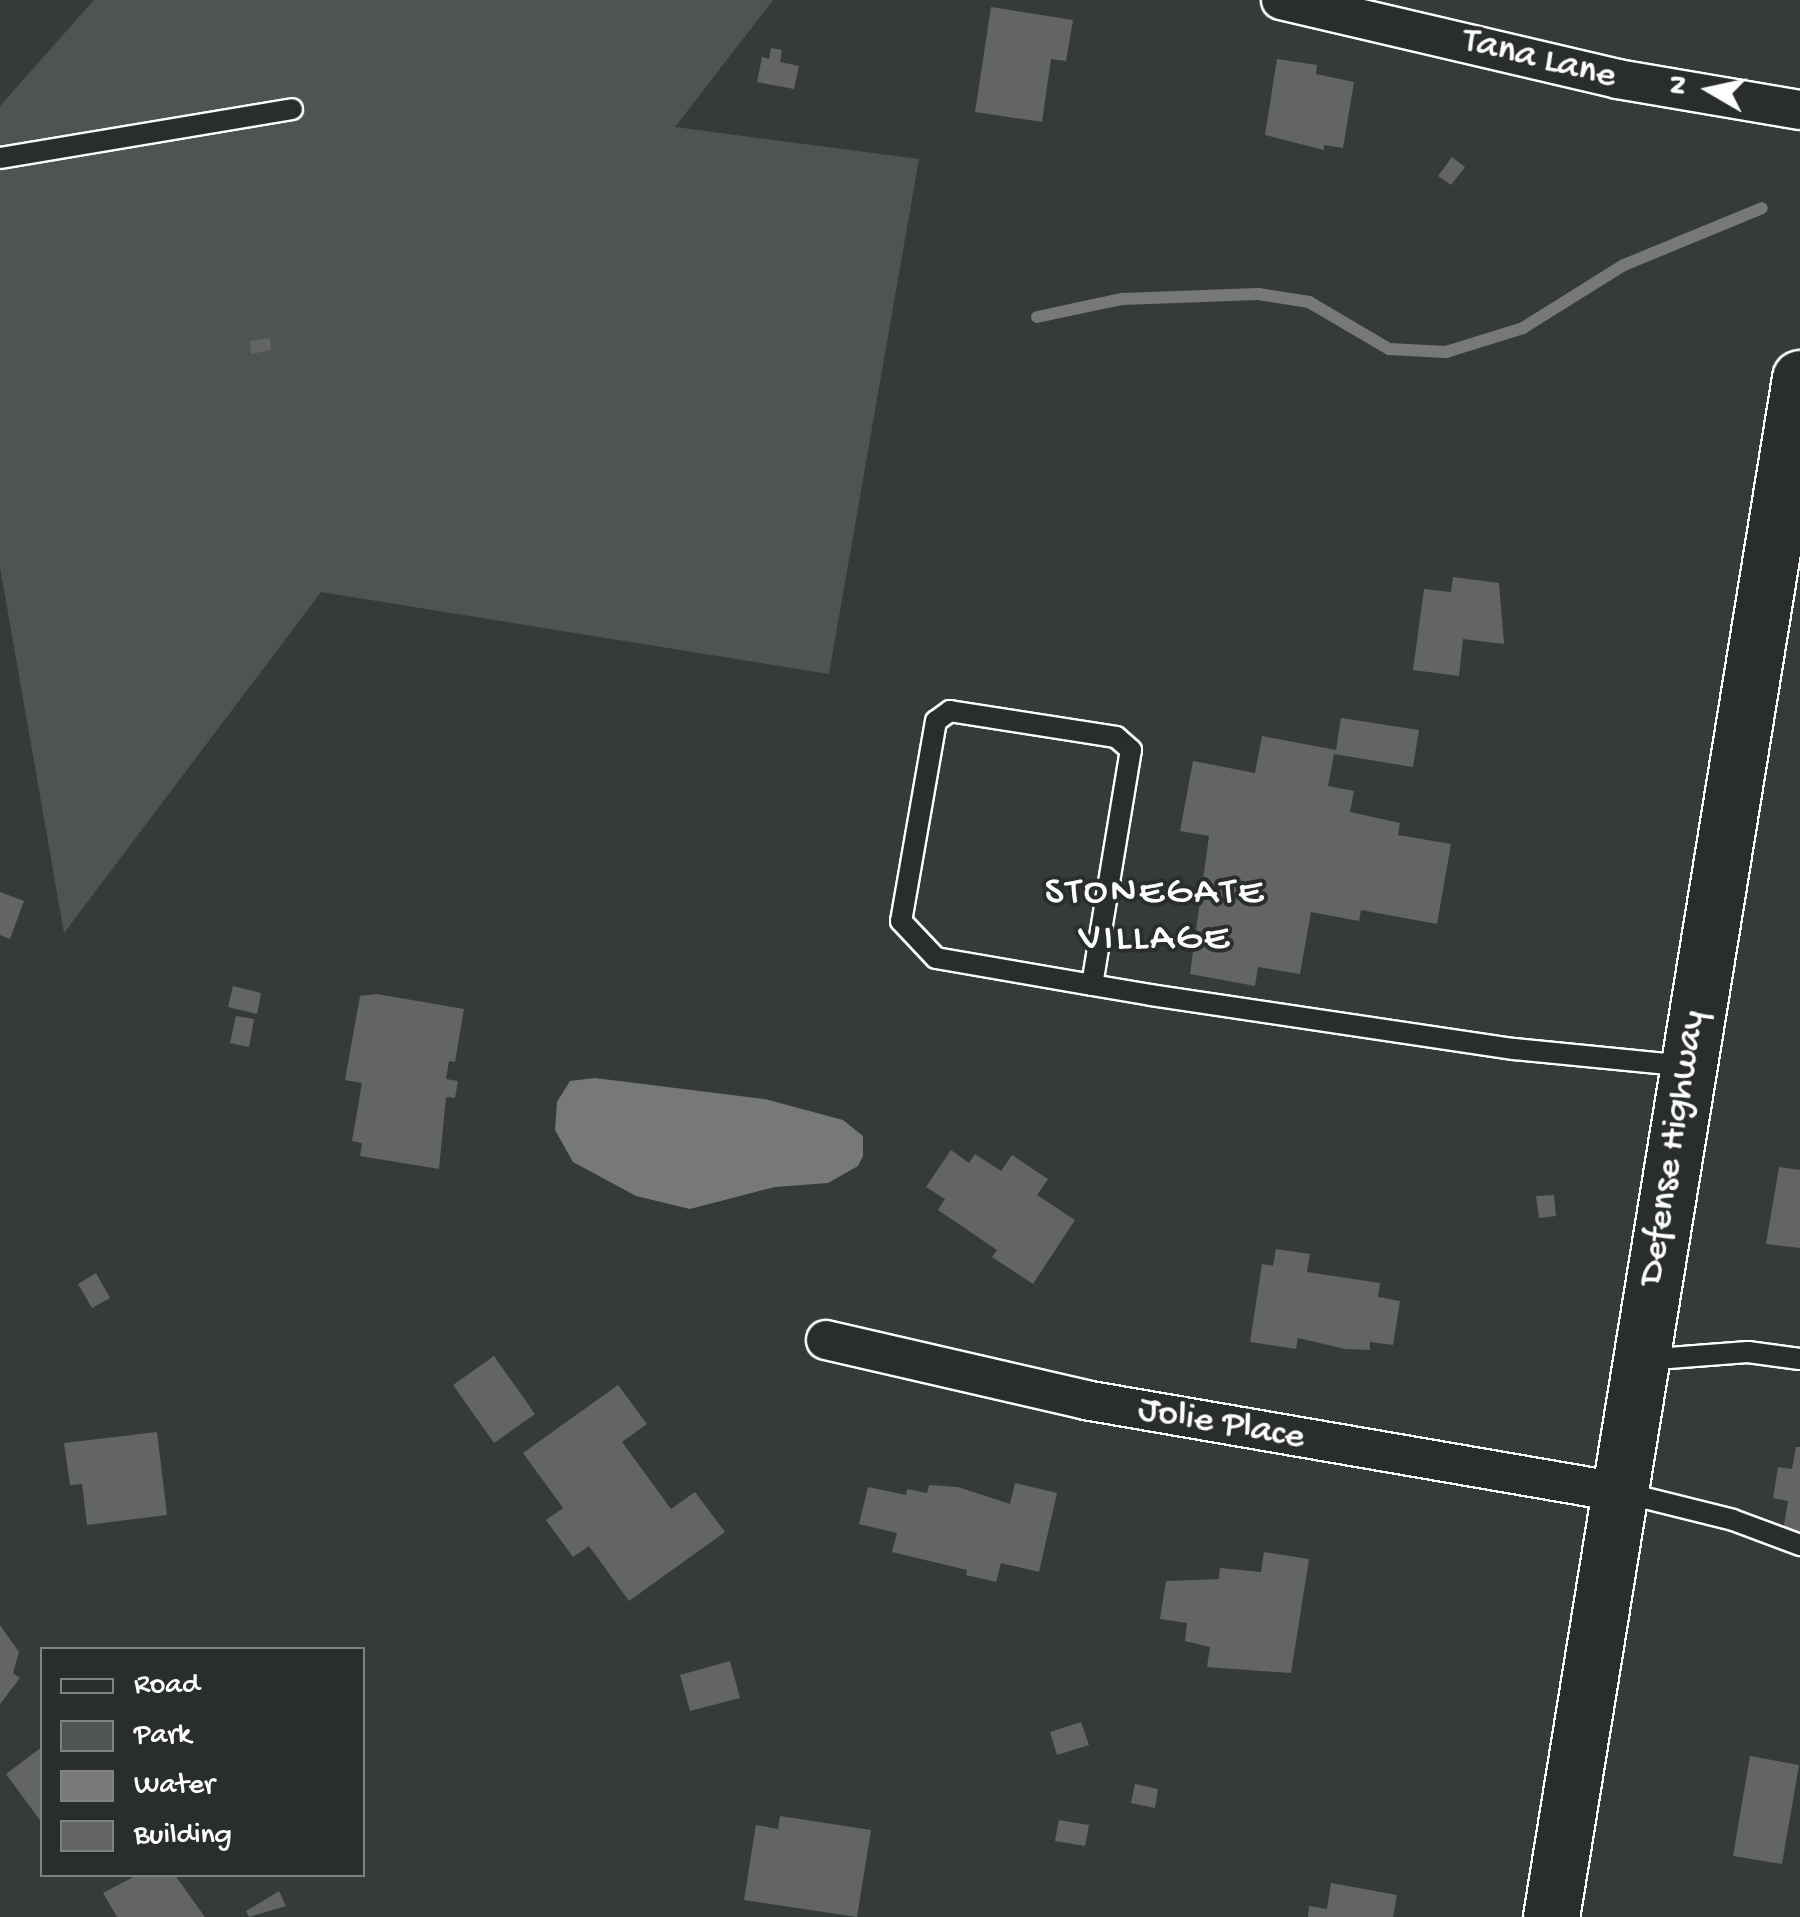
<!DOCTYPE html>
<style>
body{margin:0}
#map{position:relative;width:1800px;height:1917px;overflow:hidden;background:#373a3b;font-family:"Gochi Hand",sans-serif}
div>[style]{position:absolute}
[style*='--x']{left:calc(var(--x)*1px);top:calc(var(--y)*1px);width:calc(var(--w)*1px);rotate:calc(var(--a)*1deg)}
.green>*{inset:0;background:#505354}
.water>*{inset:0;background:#767879}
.stream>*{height:12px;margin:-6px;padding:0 6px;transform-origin:6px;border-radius:6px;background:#767879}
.building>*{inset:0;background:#636465}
.roads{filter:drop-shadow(2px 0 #fff) drop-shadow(-2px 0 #fff) drop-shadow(0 2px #fff) drop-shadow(0 -2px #fff)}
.service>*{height:20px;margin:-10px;padding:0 10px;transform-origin:10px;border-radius:10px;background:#2a2d2e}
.minor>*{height:38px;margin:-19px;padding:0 19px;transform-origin:19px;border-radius:19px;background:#2a2d2e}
.secondary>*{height:55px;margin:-27.5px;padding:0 27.5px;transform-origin:27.5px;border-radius:27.5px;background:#2a2d2e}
span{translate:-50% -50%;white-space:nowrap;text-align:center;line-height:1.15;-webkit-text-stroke:8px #2a2d2e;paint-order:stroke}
.street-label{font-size:38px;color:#fff}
.neighbourhood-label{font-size:40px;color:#fff;letter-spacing:2.5px}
.legend{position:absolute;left:40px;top:1647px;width:325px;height:230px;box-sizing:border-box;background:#2a2d2e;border:2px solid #7f8182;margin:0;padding:12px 18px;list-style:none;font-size:30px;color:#fff}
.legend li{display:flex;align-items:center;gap:20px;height:50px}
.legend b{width:50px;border:2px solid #7f8182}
.north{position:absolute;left:1660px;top:40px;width:100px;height:100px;-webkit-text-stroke:8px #2a2d2e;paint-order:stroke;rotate:279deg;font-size:28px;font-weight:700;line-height:40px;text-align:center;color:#fff}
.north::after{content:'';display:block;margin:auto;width:35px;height:45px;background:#fff;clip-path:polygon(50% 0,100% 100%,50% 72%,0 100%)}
</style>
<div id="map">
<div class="green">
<div style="clip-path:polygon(94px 0,773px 0,675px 127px,919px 159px,829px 674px,321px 592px,64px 933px,0 567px,0 106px)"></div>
</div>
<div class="water">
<div style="clip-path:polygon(595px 1078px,765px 1099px,843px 1120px,863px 1136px,863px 1156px,858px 1166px,828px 1183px,775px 1187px,690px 1209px,636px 1196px,573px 1162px,555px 1130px,557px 1102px,570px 1081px)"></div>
</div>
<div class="stream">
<div style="--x:1037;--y:317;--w:87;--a:-12"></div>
<div style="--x:1122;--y:299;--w:136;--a:-2.1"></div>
<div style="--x:1258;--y:294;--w:52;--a:8.9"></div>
<div style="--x:1309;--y:302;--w:93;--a:30.4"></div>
<div style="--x:1389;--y:349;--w:57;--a:3"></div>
<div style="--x:1446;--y:352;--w:81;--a:-17.3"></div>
<div style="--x:1523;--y:328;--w:119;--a:-32"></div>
<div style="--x:1624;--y:265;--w:149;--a:-22.4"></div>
</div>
<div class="building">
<div style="clip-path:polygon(991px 7px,1073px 20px,1066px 61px,1051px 59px,1042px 122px,975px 112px)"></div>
<div style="clip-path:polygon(771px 48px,782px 50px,780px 62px,799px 66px,794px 89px,757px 82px,762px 57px,769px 59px)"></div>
<div style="clip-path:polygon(1277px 59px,1317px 65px,1316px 74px,1354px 82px,1343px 148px,1324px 145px,1324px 150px,1265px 135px)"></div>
<div style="clip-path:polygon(1452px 157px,1465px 167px,1451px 185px,1438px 176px)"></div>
<div style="clip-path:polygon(270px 338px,271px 350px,251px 354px,250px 341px)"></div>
<div style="clip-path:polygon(1453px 577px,1499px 583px,1504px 644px,1463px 639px,1459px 676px,1413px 670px,1424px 589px,1451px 592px)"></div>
<div style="clip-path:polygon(1341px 718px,1419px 730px,1413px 767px,1334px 754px,1328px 786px,1354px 791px,1350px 812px,1400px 823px,1398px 835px,1451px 844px,1437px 924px,1361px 910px,1359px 921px,1311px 912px,1300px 974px,1258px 967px,1255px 986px,1190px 974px,1209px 836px,1180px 831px,1193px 761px,1255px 773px,1262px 736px,1336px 750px)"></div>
<div style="clip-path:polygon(0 892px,24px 901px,10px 939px,0 935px)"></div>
<div style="clip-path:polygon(233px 986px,261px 993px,257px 1014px,228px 1007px)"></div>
<div style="clip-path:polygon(377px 994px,464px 1009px,455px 1062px,449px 1061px,446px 1079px,458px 1081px,455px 1098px,446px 1097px,439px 1169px,360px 1156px,362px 1143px,352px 1141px,362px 1083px,345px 1080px,360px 996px)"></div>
<div style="clip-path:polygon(236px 1016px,254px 1019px,249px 1047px,230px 1043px)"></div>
<div style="clip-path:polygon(951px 1150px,969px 1163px,975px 1154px,1001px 1171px,1012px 1155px,1048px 1179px,1037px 1195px,1075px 1220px,1033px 1284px,992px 1257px,997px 1250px,938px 1210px,945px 1199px,926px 1187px)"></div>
<div style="clip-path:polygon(1779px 1167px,1800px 1170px,1800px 1248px,1766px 1244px)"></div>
<div style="clip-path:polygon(1554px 1195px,1556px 1216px,1539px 1218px,1536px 1196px)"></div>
<div style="clip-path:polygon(1276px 1249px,1310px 1254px,1307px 1272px,1380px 1283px,1378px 1297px,1400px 1301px,1393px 1345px,1370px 1342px,1370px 1350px,1345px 1349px,1298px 1338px,1296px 1349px,1250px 1342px,1262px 1264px,1273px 1266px)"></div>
<div style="clip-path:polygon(96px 1273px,110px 1298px,92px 1308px,78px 1284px)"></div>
<div style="clip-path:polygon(494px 1356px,535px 1414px,494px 1443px,453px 1385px)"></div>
<div style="clip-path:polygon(618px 1385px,647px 1424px,622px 1442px,671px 1509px,695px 1492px,725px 1532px,629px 1601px,589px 1546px,573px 1557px,546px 1520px,563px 1508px,523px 1453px)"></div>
<div style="clip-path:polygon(157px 1432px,167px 1515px,87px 1525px,82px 1484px,70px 1485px,64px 1443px)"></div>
<div style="clip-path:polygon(1796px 1447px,1800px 1447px,1800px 1534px,1783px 1531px,1788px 1501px,1773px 1498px,1778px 1467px,1792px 1469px)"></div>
<div style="clip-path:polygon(1015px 1483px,1057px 1493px,1039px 1572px,1001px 1563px,996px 1582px,966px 1575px,967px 1570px,892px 1552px,897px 1533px,859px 1524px,868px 1487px,906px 1495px,907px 1489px,927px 1493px,929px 1485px,958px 1487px,1010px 1504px)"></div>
<div style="clip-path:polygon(1264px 1552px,1309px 1559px,1291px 1673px,1207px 1667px,1210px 1647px,1185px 1641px,1187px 1623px,1160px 1619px,1166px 1581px,1219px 1579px,1220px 1568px,1261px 1572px)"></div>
<div style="clip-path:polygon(0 1625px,19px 1652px,13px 1673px,20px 1678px,0 1704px)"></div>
<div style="clip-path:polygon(730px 1661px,740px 1698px,690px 1711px,680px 1675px)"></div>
<div style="clip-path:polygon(1081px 1722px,1089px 1745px,1057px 1755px,1050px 1732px)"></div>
<div style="clip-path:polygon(42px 1747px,42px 1823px,6px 1774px)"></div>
<div style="clip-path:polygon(1750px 1756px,1799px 1765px,1782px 1864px,1733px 1856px)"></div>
<div style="clip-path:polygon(1135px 1784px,1158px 1789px,1155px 1808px,1131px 1803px)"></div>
<div style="clip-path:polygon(780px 1816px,871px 1830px,857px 1917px,744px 1900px,756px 1825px,778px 1829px)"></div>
<div style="clip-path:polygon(1059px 1820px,1089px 1825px,1085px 1846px,1055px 1841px)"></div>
<div style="clip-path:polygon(139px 1874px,174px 1874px,205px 1917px,117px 1917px,103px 1893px)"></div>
<div style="clip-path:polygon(1331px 1883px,1397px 1895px,1393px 1917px,1308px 1917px,1309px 1906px,1327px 1909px)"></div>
<div style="clip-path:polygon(279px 1891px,286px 1906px,249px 1917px,246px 1911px)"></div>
</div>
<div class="roads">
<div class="service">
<div style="--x:0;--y:158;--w:296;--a:-9.5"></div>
<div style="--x:1092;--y:985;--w:238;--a:-80.6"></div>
<div style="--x:1131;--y:750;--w:20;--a:-139"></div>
<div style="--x:1116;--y:737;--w:168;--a:-171.1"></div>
<div style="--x:950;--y:711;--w:17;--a:144"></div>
<div style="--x:936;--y:721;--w:203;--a:99.9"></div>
<div style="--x:901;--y:921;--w:51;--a:46.6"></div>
<div style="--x:936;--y:958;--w:158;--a:9.8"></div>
<div style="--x:1092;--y:985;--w:60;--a:9.6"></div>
<div style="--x:1151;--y:995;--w:367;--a:8.5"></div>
<div style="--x:1514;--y:1049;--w:173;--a:5.6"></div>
<div style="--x:1643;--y:1360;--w:105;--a:-4.4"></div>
<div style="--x:1748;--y:1352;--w:52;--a:7.7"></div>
<div style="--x:1621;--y:1492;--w:115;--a:14"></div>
<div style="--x:1733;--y:1520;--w:72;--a:20.5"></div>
</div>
<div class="minor">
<div style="--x:1281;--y:0;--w:345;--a:13.2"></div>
<div style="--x:1617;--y:79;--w:186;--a:9.6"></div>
<div style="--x:826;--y:1340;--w:266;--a:13"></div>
<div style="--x:1085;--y:1400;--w:542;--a:9.78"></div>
</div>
<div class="secondary">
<div style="--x:1551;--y:1917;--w:1559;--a:-80.81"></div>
</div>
</div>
<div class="street-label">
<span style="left:1539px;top:60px;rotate:14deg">Tana Lane</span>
<span style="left:1674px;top:1148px;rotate:-81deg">Defense Highway</span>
<span style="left:1221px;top:1425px;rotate:10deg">Jolie Place</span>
</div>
<div class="neighbourhood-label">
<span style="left:1155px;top:917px">STONEGATE<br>VILLAGE</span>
</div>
<ul class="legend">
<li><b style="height:12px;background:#2a2d2e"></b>Road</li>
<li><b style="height:28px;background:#505354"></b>Park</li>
<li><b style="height:28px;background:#767879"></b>Water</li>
<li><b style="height:28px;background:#636465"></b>Building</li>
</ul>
<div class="north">N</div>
</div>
